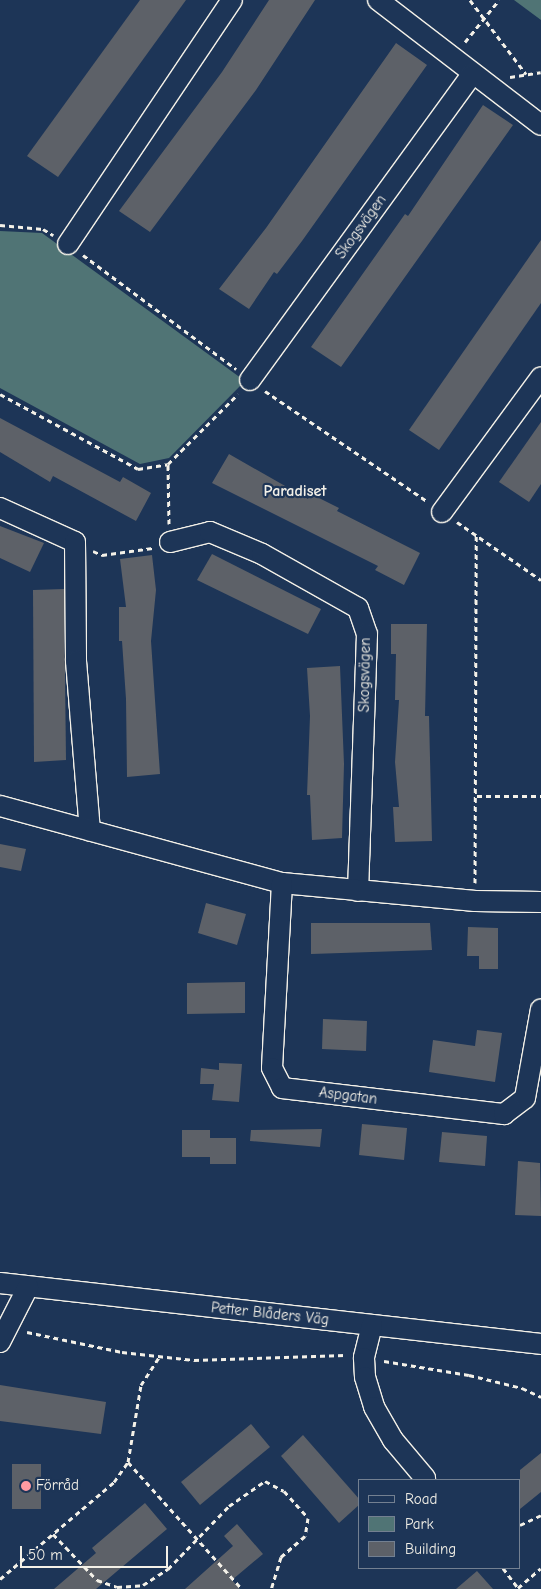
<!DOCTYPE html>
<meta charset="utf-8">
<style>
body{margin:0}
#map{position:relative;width:541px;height:1589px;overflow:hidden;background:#1d3557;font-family:"Comic Neue",sans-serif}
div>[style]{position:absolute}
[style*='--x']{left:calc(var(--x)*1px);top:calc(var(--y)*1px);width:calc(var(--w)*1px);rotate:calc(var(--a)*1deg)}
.green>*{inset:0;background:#507475}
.building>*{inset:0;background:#5d6168}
.path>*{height:3px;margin-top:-1.5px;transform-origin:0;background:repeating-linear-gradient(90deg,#f4f1e8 0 5px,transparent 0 9px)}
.roads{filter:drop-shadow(1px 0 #f4f1e8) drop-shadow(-1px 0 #f4f1e8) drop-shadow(0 1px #f4f1e8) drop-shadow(0 -1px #f4f1e8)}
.minor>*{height:20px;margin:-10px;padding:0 10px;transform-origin:10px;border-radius:10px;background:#1d3557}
.dots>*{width:14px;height:14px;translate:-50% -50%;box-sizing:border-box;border:2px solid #1d3557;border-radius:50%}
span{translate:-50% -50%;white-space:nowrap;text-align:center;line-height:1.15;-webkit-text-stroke:4.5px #1d3557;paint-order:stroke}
.street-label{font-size:15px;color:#f4f1e8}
.poi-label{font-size:15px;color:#f4f1e8}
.left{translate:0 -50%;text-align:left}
.neighbourhood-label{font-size:16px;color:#f4f1e8;font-weight:700}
.legend{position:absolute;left:358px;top:1479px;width:162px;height:90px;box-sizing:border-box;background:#1d3557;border:1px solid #738091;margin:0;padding:6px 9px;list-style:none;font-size:15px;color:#f4f1e8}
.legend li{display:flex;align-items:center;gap:10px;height:25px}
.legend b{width:25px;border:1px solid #738091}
.scale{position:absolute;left:20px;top:1546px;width:148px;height:22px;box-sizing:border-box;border:2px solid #f4f1e8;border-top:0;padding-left:6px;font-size:15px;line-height:18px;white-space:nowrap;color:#f4f1e8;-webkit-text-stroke:4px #1d3557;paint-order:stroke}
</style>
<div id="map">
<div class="green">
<div style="clip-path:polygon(514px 0,541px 0,541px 20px)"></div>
<div style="clip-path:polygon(0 231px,42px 233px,245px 381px,169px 458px,140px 464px,0 388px)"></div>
</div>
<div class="building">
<div style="clip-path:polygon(140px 0,186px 0,58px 177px,27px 156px)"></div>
<div style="clip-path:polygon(269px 0,315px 0,256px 90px,150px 232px,119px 211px,222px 72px)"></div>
<div style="clip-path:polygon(396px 43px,427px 65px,302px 241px,277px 274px,274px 272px,249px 309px,219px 289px,266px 228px)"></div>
<div style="clip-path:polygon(483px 105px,513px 125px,341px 367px,311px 347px,405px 214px,408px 216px)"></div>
<div style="clip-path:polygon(541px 240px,541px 303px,439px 450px,409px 430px)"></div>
<div style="clip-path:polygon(0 418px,120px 482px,123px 477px,151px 493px,136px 521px,53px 476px,50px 482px,0 452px)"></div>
<div style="clip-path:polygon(541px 422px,541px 484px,529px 502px,499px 482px)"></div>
<div style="clip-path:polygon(229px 454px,308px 499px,311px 494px,339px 508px,337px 511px,420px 553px,404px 585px,375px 570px,378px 566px,212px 483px)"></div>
<div style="clip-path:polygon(0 526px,44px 543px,30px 572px,0 558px)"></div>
<div style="clip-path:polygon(212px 554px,321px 609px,308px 634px,197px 580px)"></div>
<div style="clip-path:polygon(152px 555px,156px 590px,151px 641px,160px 774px,127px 777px,126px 699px,122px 641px,119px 641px,119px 607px,126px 607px,120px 559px)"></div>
<div style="clip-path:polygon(64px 589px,66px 760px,34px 762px,33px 590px)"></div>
<div style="clip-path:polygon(391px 624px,427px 624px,425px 716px,429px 716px,432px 841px,395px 842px,393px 807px,399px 807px,395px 762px,399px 700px,395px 700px,396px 654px,391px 654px)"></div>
<div style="clip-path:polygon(340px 666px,344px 764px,342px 838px,312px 840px,310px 795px,307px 795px,310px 716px,307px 668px)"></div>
<div style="clip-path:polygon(0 844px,26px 849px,21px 871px,0 867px)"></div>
<div style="clip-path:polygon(206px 903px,246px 914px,237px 945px,198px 933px)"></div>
<div style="clip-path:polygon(311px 923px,430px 923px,432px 950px,311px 954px)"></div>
<div style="clip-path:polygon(468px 927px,498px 928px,498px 969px,479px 969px,479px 956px,467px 956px)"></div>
<div style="clip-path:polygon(245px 982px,245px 1013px,187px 1014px,187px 983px)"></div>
<div style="clip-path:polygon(323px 1019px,367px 1021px,366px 1051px,322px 1049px)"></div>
<div style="clip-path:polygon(477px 1030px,502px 1033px,495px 1082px,429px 1072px,433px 1040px,475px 1046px)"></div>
<div style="clip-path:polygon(219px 1063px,242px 1064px,239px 1102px,212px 1100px,214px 1084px,200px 1084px,201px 1068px,219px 1070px)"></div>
<div style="clip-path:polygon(362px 1124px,407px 1128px,404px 1160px,359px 1155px)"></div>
<div style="clip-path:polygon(322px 1129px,320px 1147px,250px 1141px,251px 1130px)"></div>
<div style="clip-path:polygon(182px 1130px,210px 1130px,210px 1138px,236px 1138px,236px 1164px,210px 1164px,210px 1157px,182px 1157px)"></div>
<div style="clip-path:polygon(442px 1132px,487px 1136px,485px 1166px,439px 1162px)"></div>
<div style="clip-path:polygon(518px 1161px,540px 1163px,541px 1216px,515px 1215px)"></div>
<div style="clip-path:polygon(0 1385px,106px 1402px,101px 1434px,0 1421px)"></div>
<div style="clip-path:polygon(251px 1424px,270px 1447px,200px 1505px,181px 1482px)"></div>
<div style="clip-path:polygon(303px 1435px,360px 1500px,360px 1504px,339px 1523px,281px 1456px)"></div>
<div style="clip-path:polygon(541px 1453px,541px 1492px,520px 1509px,520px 1470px)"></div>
<div style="clip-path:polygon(12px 1464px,41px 1464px,41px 1509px,12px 1509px)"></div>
<div style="clip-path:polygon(145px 1503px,167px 1529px,96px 1589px,54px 1589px,96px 1553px,92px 1548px)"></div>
<div style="clip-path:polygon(237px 1524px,263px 1554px,232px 1580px,240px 1589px,185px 1589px,233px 1546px,224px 1536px)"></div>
<div style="clip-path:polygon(477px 1571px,493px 1589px,456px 1589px)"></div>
</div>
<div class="path">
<div style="--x:470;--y:0;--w:93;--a:52.9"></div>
<div style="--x:465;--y:42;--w:54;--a:-51"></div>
<div style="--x:510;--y:77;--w:31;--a:-9"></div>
<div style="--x:0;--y:225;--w:43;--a:5.3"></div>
<div style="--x:43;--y:229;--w:12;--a:31"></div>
<div style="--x:83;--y:255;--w:191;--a:36.7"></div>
<div style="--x:265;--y:391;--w:196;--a:34.2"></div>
<div style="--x:0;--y:394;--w:157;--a:28.5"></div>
<div style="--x:138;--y:469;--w:30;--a:-9"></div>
<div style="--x:457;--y:522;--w:102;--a:34.6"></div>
<div style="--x:169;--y:524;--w:60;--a:-91"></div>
<div style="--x:168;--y:464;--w:99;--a:-45"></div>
<div style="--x:93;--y:551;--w:10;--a:24"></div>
<div style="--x:102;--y:555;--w:51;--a:-7.8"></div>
<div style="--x:477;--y:796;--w:64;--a:0"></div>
<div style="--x:475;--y:883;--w:348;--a:-89.8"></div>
<div style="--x:27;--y:1332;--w:97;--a:11.9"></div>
<div style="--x:122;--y:1352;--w:72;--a:6.3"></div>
<div style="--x:194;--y:1360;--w:151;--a:-1.9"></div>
<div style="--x:384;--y:1361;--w:86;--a:9.4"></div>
<div style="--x:469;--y:1375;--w:55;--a:13.8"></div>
<div style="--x:522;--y:1388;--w:21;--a:25"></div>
<div style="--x:128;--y:1462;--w:171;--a:48.1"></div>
<div style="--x:520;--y:1525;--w:23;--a:-25"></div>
<div style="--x:53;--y:1534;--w:64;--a:46.3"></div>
<div style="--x:97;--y:1580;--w:21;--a:19"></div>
<div style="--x:117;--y:1587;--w:26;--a:-4"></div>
<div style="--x:143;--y:1585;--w:30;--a:-33"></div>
<div style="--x:168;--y:1569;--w:88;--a:-45.9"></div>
<div style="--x:229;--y:1506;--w:44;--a:-34.8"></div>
<div style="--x:265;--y:1481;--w:21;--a:28"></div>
<div style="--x:284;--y:1491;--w:36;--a:48"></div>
<div style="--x:308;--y:1518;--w:18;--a:99"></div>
<div style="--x:305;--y:1536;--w:32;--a:139"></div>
<div style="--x:281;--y:1557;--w:34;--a:107"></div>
<div style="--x:503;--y:1568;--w:26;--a:53"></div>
<div style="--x:0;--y:1579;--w:150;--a:-40.4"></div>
<div style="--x:114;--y:1482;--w:24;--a:-55"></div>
<div style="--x:128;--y:1462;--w:78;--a:-80.4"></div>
<div style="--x:141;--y:1385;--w:35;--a:-57"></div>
<div style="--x:518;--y:1588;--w:30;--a:-41"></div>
</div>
<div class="roads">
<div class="minor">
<div style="--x:378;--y:0;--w:205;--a:37.5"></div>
<div style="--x:68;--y:244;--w:294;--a:-56.1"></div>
<div style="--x:250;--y:380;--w:377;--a:-54"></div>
<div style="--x:0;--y:508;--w:82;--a:24.4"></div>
<div style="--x:75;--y:542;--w:119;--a:89.5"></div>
<div style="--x:76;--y:661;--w:170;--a:85.3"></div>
<div style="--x:442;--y:512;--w:167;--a:-53.7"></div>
<div style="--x:170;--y:542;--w:41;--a:-14"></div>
<div style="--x:210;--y:532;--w:56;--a:22.9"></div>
<div style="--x:262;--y:554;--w:110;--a:29.4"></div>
<div style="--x:358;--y:608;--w:28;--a:71"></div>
<div style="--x:367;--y:634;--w:257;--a:92"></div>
<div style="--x:0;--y:806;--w:292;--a:15.3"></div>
<div style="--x:282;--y:883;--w:194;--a:5.3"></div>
<div style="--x:475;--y:901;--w:66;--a:0.9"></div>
<div style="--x:282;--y:883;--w:185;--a:93.1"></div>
<div style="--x:272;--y:1068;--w:22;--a:63"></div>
<div style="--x:282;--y:1088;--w:224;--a:6.7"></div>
<div style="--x:504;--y:1114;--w:26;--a:-37"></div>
<div style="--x:525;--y:1098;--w:90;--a:-79.8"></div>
<div style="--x:0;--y:1283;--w:544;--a:6.43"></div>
<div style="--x:372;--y:1325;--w:34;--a:104"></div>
<div style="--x:364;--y:1358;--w:19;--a:87"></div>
<div style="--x:365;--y:1377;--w:31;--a:73"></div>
<div style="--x:374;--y:1407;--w:38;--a:60"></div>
<div style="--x:393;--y:1440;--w:50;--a:49.9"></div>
<div style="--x:0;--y:1342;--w:62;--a:-63"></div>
</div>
</div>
<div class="dots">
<div style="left:26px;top:1486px;background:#ff9aa2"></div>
</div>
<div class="street-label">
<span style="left:361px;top:227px;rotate:-54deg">Skogsvägen</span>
<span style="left:365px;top:675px;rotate:-89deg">Skogsvägen</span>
<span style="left:348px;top:1096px;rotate:7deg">Aspgatan</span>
<span style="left:270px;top:1314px;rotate:6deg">Petter Blåders Väg</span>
</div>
<div class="poi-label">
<span class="left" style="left:36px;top:1486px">Förråd</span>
</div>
<div class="neighbourhood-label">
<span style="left:295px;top:491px">Paradiset</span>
</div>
<ul class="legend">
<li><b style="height:6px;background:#1d3557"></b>Road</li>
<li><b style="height:14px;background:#507475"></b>Park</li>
<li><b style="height:14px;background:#5d6168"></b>Building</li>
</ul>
<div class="scale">50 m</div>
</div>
